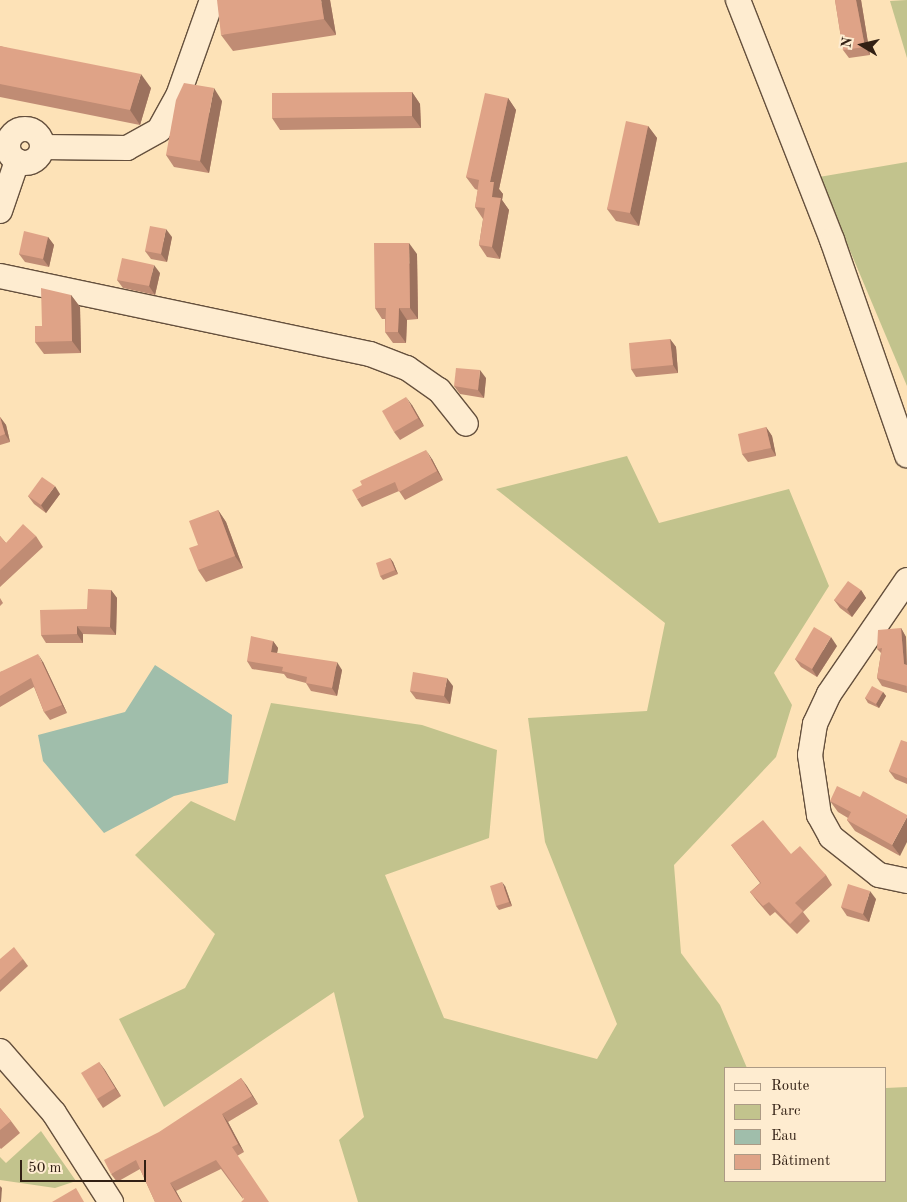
<!DOCTYPE html>
<meta charset="utf-8">
<style>
body{margin:0}
#map{position:relative;width:907px;height:1202px;overflow:hidden;background:#fde2b7;font-family:"Old Standard TT",serif}
div>[style]{position:absolute}
[style*='--x']{left:calc(var(--x)*1px);top:calc(var(--y)*1px);width:calc(var(--w)*1px);rotate:calc(var(--a)*1deg)}
.green>*{inset:0;background:#c2c38d}
.water>*{inset:0;background:#a0beab}
.roads{filter:drop-shadow(1px 0 #65503d) drop-shadow(-1px 0 #65503d) drop-shadow(0 1px #65503d) drop-shadow(0 -1px #65503d)}
.minor>*{height:24px;margin:-12px;padding:0 12px;transform-origin:12px;border-radius:12px;background:#feecd0}
.minor>.ring{margin:-12px;padding:0;box-sizing:content-box;background:none;border:24px solid #feecd0;border-radius:50%}
.wall>*{inset:0;background:#c08c74}
.shaded-wall>*{inset:0;background:#9c725e}
.building>*{inset:0;background:#dfa387}
span{translate:-50% -50%;white-space:nowrap;text-align:center;line-height:1.15;-webkit-text-stroke:4px #feecd0;paint-order:stroke}
.legend{position:absolute;left:724px;top:1067px;width:162px;height:115px;box-sizing:border-box;background:#feecd0;border:1px solid #ac9a85;margin:0;padding:6px 9px;list-style:none;font-size:15px;color:#322014}
.legend li{display:flex;align-items:center;gap:10px;height:25px}
.legend b{width:25px;border:1px solid #ac9a85}
.north{position:absolute;left:837px;top:20px;width:50px;height:50px;-webkit-text-stroke:4px #feecd0;paint-order:stroke;rotate:279deg;font-size:14px;font-weight:700;line-height:20px;text-align:center;color:#322014}
.north::after{content:'';display:block;margin:auto;width:18px;height:22px;background:#322014;clip-path:polygon(50% 0,100% 100%,50% 72%,0 100%)}
.scale{position:absolute;left:20px;top:1160px;width:126px;height:22px;box-sizing:border-box;border:2px solid #322014;border-top:0;padding-left:6px;font-size:15px;line-height:18px;white-space:nowrap;color:#322014;-webkit-text-stroke:4px #feecd0;paint-order:stroke}
</style>
<div id="map">
<div class="green">
<div style="clip-path:polygon(907px 0,907px 58px,890px 1px)"></div>
<div style="clip-path:polygon(907px 162px,907px 386px,819px 177px)"></div>
<div style="clip-path:polygon(627px 456px,659px 523px,789px 489px,829px 586px,774px 673px,792px 705px,776px 757px,674px 865px,681px 953px,720px 1005px,747px 1068px,726px 1068px,726px 1181px,886px 1181px,886px 1088px,907px 1087px,907px 1202px,358px 1202px,339px 1140px,364px 1117px,334px 992px,164px 1107px,119px 1019px,185px 988px,215px 934px,135px 855px,191px 801px,235px 821px,271px 703px,422px 725px,497px 750px,489px 838px,385px 875px,444px 1018px,597px 1059px,617px 1024px,545px 842px,528px 718px,647px 711px,665px 623px,496px 489px)"></div>
<div style="clip-path:polygon(41px 1131px,76px 1181px,55px 1188px,0 1180px,0 1157px,6px 1163px)"></div>
</div>
<div class="water">
<div style="clip-path:polygon(155px 665px,232px 715px,228px 783px,174px 796px,104px 833px,43px 761px,38px 735px,125px 712px)"></div>
</div>
<div class="roads">
<div class="minor">
<div style="--x:738;--y:0;--w:258;--a:68.6"></div>
<div style="--x:832;--y:240;--w:228;--a:70.8"></div>
<div class="ring" style="left:8px;top:129px;width:10px;height:10px"></div>
<div style="--x:42;--y:147;--w:85;--a:0.7"></div>
<div style="--x:127;--y:148;--w:37;--a:-29"></div>
<div style="--x:159;--y:130;--w:39;--a:-61"></div>
<div style="--x:178;--y:96;--w:102;--a:-70.5"></div>
<div style="--x:0;--y:211;--w:53;--a:-71.2"></div>
<div style="--x:0;--y:276;--w:378;--a:11.9"></div>
<div style="--x:370;--y:354;--w:40;--a:21"></div>
<div style="--x:407;--y:368;--w:39;--a:35"></div>
<div style="--x:439;--y:390;--w:43;--a:51.5"></div>
<div style="--x:907;--y:580;--w:138;--a:124.4"></div>
<div style="--x:829;--y:694;--w:33;--a:115"></div>
<div style="--x:815;--y:724;--w:31;--a:99"></div>
<div style="--x:810;--y:755;--w:61;--a:81.5"></div>
<div style="--x:819;--y:815;--w:25;--a:61"></div>
<div style="--x:831;--y:837;--w:61;--a:38.4"></div>
<div style="--x:879;--y:875;--w:29;--a:12"></div>
<div style="--x:0;--y:1051;--w:82;--a:48.9"></div>
<div style="--x:54;--y:1113;--w:106;--a:57.4"></div>
</div>
</div>
<div class="wall">
<div style="clip-path:polygon(330px 0,336px 35px,233px 51px,221px 35px)"></div>
<div style="clip-path:polygon(835px 0,861px 0,870px 55px,849px 58px,843px 50px)"></div>
<div style="clip-path:polygon(0 46px,151px 88px,140px 125px,0 97px)"></div>
<div style="clip-path:polygon(412px 92px,420px 104px,421px 128px,280px 130px,272px 118px)"></div>
<div style="clip-path:polygon(508px 98px,516px 110px,499px 189px,503px 194px,502px 200px,509px 210px,500px 259px,487px 257px,479px 245px,483px 219px,475px 207px,478px 190px,475px 189px,466px 177px)"></div>
<div style="clip-path:polygon(222px 101px,209px 173px,174px 167px,166px 155px)"></div>
<div style="clip-path:polygon(648px 126px,657px 138px,639px 226px,616px 221px,607px 209px)"></div>
<div style="clip-path:polygon(48px 237px,54px 245px,49px 267px,25px 262px,19px 254px)"></div>
<div style="clip-path:polygon(172px 237px,167px 262px,151px 259px,145px 251px)"></div>
<div style="clip-path:polygon(417px 254px,418px 319px,407px 320px,406px 343px,393px 343px,385px 332px,385px 319px,382px 319px,375px 308px)"></div>
<div style="clip-path:polygon(160px 273px,155px 295px,123px 288px,117px 280px)"></div>
<div style="clip-path:polygon(71px 295px,80px 307px,81px 353px,44px 354px,35px 342px,42px 326px)"></div>
<div style="clip-path:polygon(670px 339px,676px 347px,678px 373px,636px 377px,631px 369px)"></div>
<div style="clip-path:polygon(486px 378px,484px 398px,460px 394px,454px 386px)"></div>
<div style="clip-path:polygon(412px 405px,424px 426px,400px 440px,394px 432px)"></div>
<div style="clip-path:polygon(0 417px,6px 425px,10px 442px,0 445px)"></div>
<div style="clip-path:polygon(766px 427px,772px 436px,776px 456px,748px 462px,742px 454px)"></div>
<div style="clip-path:polygon(432px 459px,443px 480px,405px 500px,399px 491px,362px 507px,357px 499px)"></div>
<div style="clip-path:polygon(60px 494px,46px 513px,34px 504px,28px 496px)"></div>
<div style="clip-path:polygon(218px 510px,226px 522px,243px 568px,206px 582px,198px 570px,198px 545px)"></div>
<div style="clip-path:polygon(0 536px,6px 543px,36px 536px,43px 547px,0 587px)"></div>
<div style="clip-path:polygon(390px 558px,393px 562px,398px 574px,383px 580px,380px 576px)"></div>
<div style="clip-path:polygon(111px 590px,117px 598px,116px 635px,83px 634px,83px 643px,46px 643px,41px 635px,87px 609px)"></div>
<div style="clip-path:polygon(861px 590px,866px 598px,852px 617px,840px 608px,834px 600px)"></div>
<div style="clip-path:polygon(0 598px,3px 603px,0 606px)"></div>
<div style="clip-path:polygon(901px 628px,906px 637px,907px 693px,882px 686px,877px 678px,881px 653px,877px 649px)"></div>
<div style="clip-path:polygon(273px 641px,278px 648px,277px 653px,342px 670px,337px 696px,311px 691px,306px 683px,287px 678px,284px 674px,252px 669px,247px 661px)"></div>
<div style="clip-path:polygon(837px 646px,817px 677px,801px 667px,795px 659px)"></div>
<div style="clip-path:polygon(43px 662px,67px 713px,50px 720px,44px 712px,34px 687px,0 707px,0 672px)"></div>
<div style="clip-path:polygon(453px 686px,450px 704px,416px 699px,410px 691px)"></div>
<div style="clip-path:polygon(883px 692px,886px 696px,879px 708px,868px 703px,865px 698px)"></div>
<div style="clip-path:polygon(907px 742px,907px 784px,895px 779px,889px 771px)"></div>
<div style="clip-path:polygon(860px 797px,900px 856px,855px 831px,847px 820px,848px 818px,838px 812px,830px 801px)"></div>
<div style="clip-path:polygon(731px 845px,791px 854px,826px 875px,832px 885px,803px 912px,810px 921px,797px 934px,775px 912px,770px 916px,757px 901px,750px 892px,760px 883px)"></div>
<div style="clip-path:polygon(505px 886px,512px 906px,499px 910px,496px 906px)"></div>
<div style="clip-path:polygon(876px 899px,869px 922px,847px 916px,841px 907px)"></div>
<div style="clip-path:polygon(0 959px,23px 959px,28px 966px,0 992px)"></div>
<div style="clip-path:polygon(99px 1062px,121px 1096px,103px 1108px,97px 1099px)"></div>
<div style="clip-path:polygon(241px 1078px,258px 1104px,228px 1122px,244px 1152px,237px 1156px,243px 1199px,221px 1169px,176px 1191px,182px 1202px,155px 1202px,140px 1169px,117px 1182px,111px 1174px)"></div>
<div style="clip-path:polygon(0 1108px,11px 1121px,20px 1133px,1px 1149px,0 1148px)"></div>
</div>
<div class="shaded-wall">
<div style="clip-path:polygon(321px 0,330px 0,336px 35px,324px 19px)"></div>
<div style="clip-path:polygon(856px 0,861px 0,870px 55px,865px 47px)"></div>
<div style="clip-path:polygon(141px 74px,151px 88px,140px 125px,130px 110px)"></div>
<div style="clip-path:polygon(214px 88px,222px 101px,209px 173px,200px 161px)"></div>
<div style="clip-path:polygon(412px 92px,420px 104px,421px 128px,412px 116px)"></div>
<div style="clip-path:polygon(508px 98px,516px 110px,499px 189px,503px 194px,502px 200px,509px 210px,500px 259px,492px 247px,492px 197px,490px 182px)"></div>
<div style="clip-path:polygon(648px 126px,657px 138px,639px 226px,630px 213px)"></div>
<div style="clip-path:polygon(166px 229px,172px 237px,167px 262px,161px 254px)"></div>
<div style="clip-path:polygon(48px 237px,54px 245px,49px 267px,43px 259px)"></div>
<div style="clip-path:polygon(409px 243px,417px 254px,418px 319px,410px 308px)"></div>
<div style="clip-path:polygon(154px 265px,160px 273px,155px 295px,149px 286px)"></div>
<div style="clip-path:polygon(71px 295px,80px 307px,81px 353px,72px 341px)"></div>
<div style="clip-path:polygon(399px 308px,407px 320px,406px 343px,398px 332px)"></div>
<div style="clip-path:polygon(670px 339px,676px 347px,678px 373px,673px 365px)"></div>
<div style="clip-path:polygon(480px 370px,486px 378px,484px 398px,478px 390px)"></div>
<div style="clip-path:polygon(406px 397px,412px 405px,424px 426px,418px 418px)"></div>
<div style="clip-path:polygon(0 417px,6px 425px,10px 442px,5px 434px)"></div>
<div style="clip-path:polygon(766px 427px,772px 436px,776px 456px,771px 448px)"></div>
<div style="clip-path:polygon(426px 450px,432px 459px,443px 480px,437px 471px)"></div>
<div style="clip-path:polygon(55px 486px,60px 494px,46px 513px,41px 505px)"></div>
<div style="clip-path:polygon(218px 510px,226px 522px,243px 568px,235px 556px)"></div>
<div style="clip-path:polygon(390px 558px,393px 562px,398px 574px,395px 570px)"></div>
<div style="clip-path:polygon(111px 590px,117px 598px,116px 635px,110px 627px)"></div>
<div style="clip-path:polygon(861px 590px,866px 598px,852px 617px,847px 609px)"></div>
<div style="clip-path:polygon(77px 626px,83px 634px,83px 643px,77px 634px)"></div>
<div style="clip-path:polygon(901px 628px,906px 637px,907px 668px,904px 664px)"></div>
<div style="clip-path:polygon(831px 637px,837px 646px,817px 677px,812px 669px)"></div>
<div style="clip-path:polygon(273px 641px,278px 648px,276px 659px,271px 652px)"></div>
<div style="clip-path:polygon(38px 654px,43px 662px,67px 713px,62px 705px)"></div>
<div style="clip-path:polygon(337px 662px,342px 670px,337px 696px,332px 688px)"></div>
<div style="clip-path:polygon(447px 678px,453px 686px,450px 704px,444px 696px)"></div>
<div style="clip-path:polygon(883px 692px,886px 696px,879px 708px,876px 704px)"></div>
<div style="clip-path:polygon(907px 817px,907px 842px,900px 856px,892px 845px)"></div>
<div style="clip-path:polygon(502px 882px,505px 886px,512px 906px,509px 902px)"></div>
<div style="clip-path:polygon(870px 891px,876px 899px,869px 922px,863px 914px)"></div>
<div style="clip-path:polygon(99px 1062px,105px 1070px,121px 1096px,115px 1088px)"></div>
<div style="clip-path:polygon(241px 1078px,247px 1086px,258px 1104px,252px 1096px)"></div>
<div style="clip-path:polygon(222px 1114px,228px 1122px,244px 1152px,238px 1144px)"></div>
<div style="clip-path:polygon(170px 1183px,176px 1191px,182px 1202px,181px 1202px)"></div>
<div style="clip-path:polygon(0 1186px,2px 1188px,1px 1202px,0 1202px)"></div>
</div>
<div class="building">
<div style="clip-path:polygon(217px 0,321px 0,324px 19px,221px 35px)"></div>
<div style="clip-path:polygon(835px 0,856px 0,865px 47px,843px 50px)"></div>
<div style="clip-path:polygon(0 46px,141px 74px,130px 110px,0 84px)"></div>
<div style="clip-path:polygon(184px 83px,214px 88px,200px 161px,166px 155px,176px 100px)"></div>
<div style="clip-path:polygon(412px 92px,412px 116px,272px 118px,272px 93px)"></div>
<div style="clip-path:polygon(485px 93px,508px 98px,490px 182px,494px 182px,492px 197px,501px 198px,492px 247px,479px 245px,485px 208px,475px 207px,479px 180px,466px 177px)"></div>
<div style="clip-path:polygon(626px 121px,648px 126px,630px 213px,607px 209px)"></div>
<div style="clip-path:polygon(150px 226px,166px 229px,161px 254px,145px 251px)"></div>
<div style="clip-path:polygon(24px 231px,48px 237px,43px 259px,19px 254px)"></div>
<div style="clip-path:polygon(374px 243px,409px 243px,410px 308px,399px 308px,398px 332px,385px 332px,386px 308px,375px 308px)"></div>
<div style="clip-path:polygon(122px 258px,154px 265px,149px 286px,117px 280px)"></div>
<div style="clip-path:polygon(41px 288px,71px 295px,72px 341px,35px 342px,35px 326px,42px 326px)"></div>
<div style="clip-path:polygon(670px 339px,673px 365px,631px 369px,629px 343px)"></div>
<div style="clip-path:polygon(456px 368px,480px 370px,478px 390px,454px 386px)"></div>
<div style="clip-path:polygon(406px 397px,418px 418px,394px 432px,382px 411px)"></div>
<div style="clip-path:polygon(0 417px,5px 434px,0 436px)"></div>
<div style="clip-path:polygon(766px 427px,771px 448px,742px 454px,738px 434px)"></div>
<div style="clip-path:polygon(426px 450px,437px 471px,399px 492px,395px 482px,357px 499px,352px 490px,362px 485px,360px 481px)"></div>
<div style="clip-path:polygon(42px 477px,55px 486px,41px 505px,28px 496px)"></div>
<div style="clip-path:polygon(218px 510px,235px 556px,198px 570px,189px 548px,198px 545px,189px 521px)"></div>
<div style="clip-path:polygon(23px 524px,36px 536px,0 570px,0 536px,6px 543px)"></div>
<div style="clip-path:polygon(390px 558px,395px 570px,380px 576px,376px 563px)"></div>
<div style="clip-path:polygon(848px 581px,861px 590px,847px 609px,834px 600px)"></div>
<div style="clip-path:polygon(88px 589px,111px 590px,110px 627px,77px 626px,77px 634px,41px 635px,40px 610px,87px 609px)"></div>
<div style="clip-path:polygon(814px 627px,831px 637px,812px 669px,795px 659px)"></div>
<div style="clip-path:polygon(901px 628px,904px 664px,907px 665px,907px 686px,877px 678px,882px 648px,877px 649px,878px 630px)"></div>
<div style="clip-path:polygon(251px 636px,273px 641px,271px 652px,337px 662px,332px 688px,306px 683px,307px 677px,282px 671px,283px 667px,247px 661px)"></div>
<div style="clip-path:polygon(38px 654px,62px 705px,44px 712px,31px 678px,0 696px,0 672px)"></div>
<div style="clip-path:polygon(413px 672px,447px 678px,444px 696px,410px 691px)"></div>
<div style="clip-path:polygon(872px 686px,883px 692px,876px 704px,865px 698px)"></div>
<div style="clip-path:polygon(901px 740px,907px 742px,907px 778px,889px 771px)"></div>
<div style="clip-path:polygon(837px 786px,860px 797px,863px 791px,907px 815px,907px 817px,892px 845px,847px 820px,851px 812px,830px 801px)"></div>
<div style="clip-path:polygon(763px 820px,791px 854px,800px 846px,826px 875px,795px 903px,803px 911px,790px 924px,769px 902px,763px 906px,750px 892px,761px 883px,731px 845px)"></div>
<div style="clip-path:polygon(502px 882px,509px 902px,496px 906px,490px 886px)"></div>
<div style="clip-path:polygon(848px 884px,870px 891px,863px 914px,841px 907px)"></div>
<div style="clip-path:polygon(14px 947px,23px 959px,0 980px,0 959px)"></div>
<div style="clip-path:polygon(99px 1062px,115px 1088px,97px 1099px,81px 1073px)"></div>
<div style="clip-path:polygon(241px 1078px,252px 1096px,222px 1114px,238px 1144px,232px 1147px,269px 1202px,241px 1202px,244px 1199px,216px 1160px,170px 1183px,181px 1202px,155px 1202px,136px 1160px,111px 1174px,104px 1160px,159px 1132px)"></div>
<div style="clip-path:polygon(0 1108px,11px 1121px,0 1130px)"></div>
<div style="clip-path:polygon(76px 1188px,84px 1202px,52px 1202px)"></div>
</div>
<ul class="legend">
<li><b style="height:6px;background:#feecd0"></b>Route</li>
<li><b style="height:14px;background:#c2c38d"></b>Parc</li>
<li><b style="height:14px;background:#a0beab"></b>Eau</li>
<li><b style="height:14px;background:#dfa387"></b>Bâtiment</li>
</ul>
<div class="north">N</div>
<div class="scale">50 m</div>
</div>
